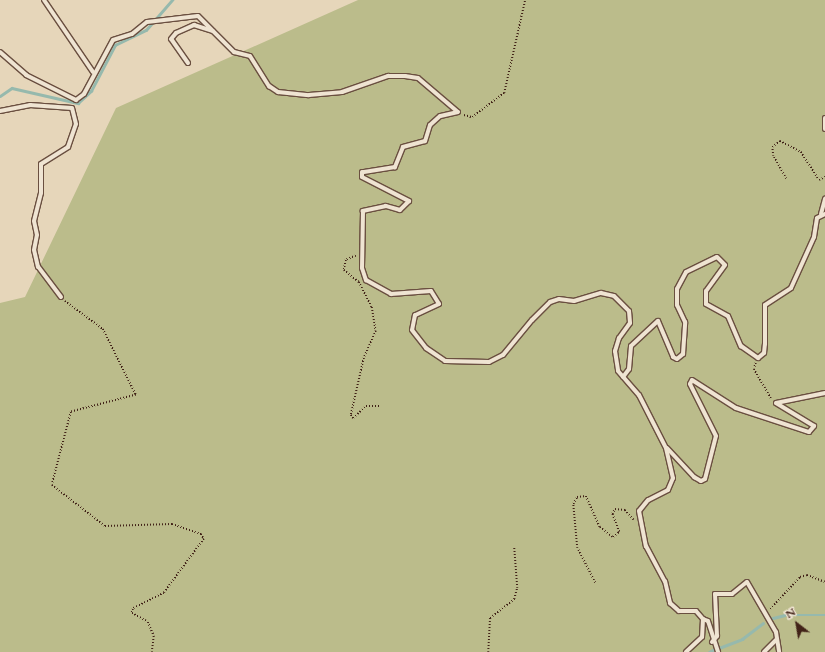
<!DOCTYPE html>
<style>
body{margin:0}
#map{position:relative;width:825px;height:652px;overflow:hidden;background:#e6d6ba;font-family:Cardo,serif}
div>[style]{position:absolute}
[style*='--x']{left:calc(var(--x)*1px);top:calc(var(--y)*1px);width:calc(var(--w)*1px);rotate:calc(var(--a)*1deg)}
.green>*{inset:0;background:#bbbc8b}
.stream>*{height:2.5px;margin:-1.25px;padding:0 1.25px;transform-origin:1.25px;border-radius:1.25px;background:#96b9ad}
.path>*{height:1.5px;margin-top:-0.75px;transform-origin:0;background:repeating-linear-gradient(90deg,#412217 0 1px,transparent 0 3px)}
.roads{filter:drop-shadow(1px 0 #6a4f40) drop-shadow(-1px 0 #6a4f40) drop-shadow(0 1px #6a4f40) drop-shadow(0 -1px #6a4f40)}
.service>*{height:4px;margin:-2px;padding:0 2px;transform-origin:2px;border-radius:2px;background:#efe4d2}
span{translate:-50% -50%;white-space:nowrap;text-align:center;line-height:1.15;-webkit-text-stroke:3px #efe4d2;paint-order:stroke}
.north{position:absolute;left:777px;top:604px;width:40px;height:40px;-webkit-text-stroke:3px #efe4d2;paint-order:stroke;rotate:329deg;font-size:11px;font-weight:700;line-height:16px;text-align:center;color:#412217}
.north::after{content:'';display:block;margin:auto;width:14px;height:18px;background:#412217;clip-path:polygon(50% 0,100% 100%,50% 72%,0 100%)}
</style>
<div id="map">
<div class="green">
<div style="clip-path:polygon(358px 0,825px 0,825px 652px,0 652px,0 303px,25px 297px,116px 108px)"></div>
</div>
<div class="stream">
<div style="--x:0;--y:96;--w:14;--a:-34"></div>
<div style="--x:12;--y:88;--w:68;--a:12.8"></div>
<div style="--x:78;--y:103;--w:18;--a:-43"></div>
<div style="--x:91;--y:91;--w:52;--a:-62.4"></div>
<div style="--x:115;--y:45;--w:34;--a:-26"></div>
<div style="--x:146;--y:30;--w:40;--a:-49"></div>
<div style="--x:769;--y:619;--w:16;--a:-14"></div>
<div style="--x:785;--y:615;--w:40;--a:0"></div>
<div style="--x:719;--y:648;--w:25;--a:-21"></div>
<div style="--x:742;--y:639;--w:26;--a:-37"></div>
<div style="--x:709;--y:652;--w:4;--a:-27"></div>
</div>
<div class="path">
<div style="--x:464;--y:115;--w:8;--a:14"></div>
<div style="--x:472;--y:117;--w:40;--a:-37"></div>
<div style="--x:504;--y:93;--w:95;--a:-77.3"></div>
<div style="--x:786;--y:179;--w:26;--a:-119"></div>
<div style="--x:773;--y:156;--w:9;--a:-96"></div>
<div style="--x:772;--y:147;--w:10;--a:-37"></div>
<div style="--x:780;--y:141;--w:24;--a:28"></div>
<div style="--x:801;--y:152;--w:33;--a:57"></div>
<div style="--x:819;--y:180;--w:7;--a:-27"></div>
<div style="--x:356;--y:256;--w:11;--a:158"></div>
<div style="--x:346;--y:260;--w:10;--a:101"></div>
<div style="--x:344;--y:270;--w:19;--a:39"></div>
<div style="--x:359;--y:282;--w:28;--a:63"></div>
<div style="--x:372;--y:307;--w:24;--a:81"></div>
<div style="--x:376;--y:331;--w:30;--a:114"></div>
<div style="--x:364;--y:358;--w:58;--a:102.8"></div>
<div style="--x:351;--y:415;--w:4;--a:56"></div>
<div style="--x:353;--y:418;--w:18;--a:-43"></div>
<div style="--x:366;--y:406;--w:15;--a:0"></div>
<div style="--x:65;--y:301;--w:47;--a:36.4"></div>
<div style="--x:103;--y:329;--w:74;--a:63.4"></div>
<div style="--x:136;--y:395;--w:67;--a:165.3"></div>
<div style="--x:71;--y:412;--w:75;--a:104.6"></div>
<div style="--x:52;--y:485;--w:67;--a:37.7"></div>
<div style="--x:105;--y:526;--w:67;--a:-1.7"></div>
<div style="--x:172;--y:524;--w:31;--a:19"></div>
<div style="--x:201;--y:534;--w:6;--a:59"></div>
<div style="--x:204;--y:539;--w:67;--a:126.5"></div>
<div style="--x:164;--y:593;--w:35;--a:153"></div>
<div style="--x:133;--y:609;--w:4;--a:104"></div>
<div style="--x:132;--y:613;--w:18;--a:29"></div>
<div style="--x:148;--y:622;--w:15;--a:67"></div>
<div style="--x:154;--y:636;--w:16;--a:97"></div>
<div style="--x:756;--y:363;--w:6;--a:108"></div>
<div style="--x:754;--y:369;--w:34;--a:60"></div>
<div style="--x:595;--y:583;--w:39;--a:-117"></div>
<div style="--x:577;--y:548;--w:44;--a:-95.2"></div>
<div style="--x:573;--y:504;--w:8;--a:-60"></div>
<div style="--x:577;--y:497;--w:9;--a:-6"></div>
<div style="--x:586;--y:496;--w:34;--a:66"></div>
<div style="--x:600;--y:527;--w:16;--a:38"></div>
<div style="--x:613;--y:537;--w:8;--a:-40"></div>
<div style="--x:619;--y:532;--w:19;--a:-111"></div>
<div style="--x:612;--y:514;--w:6;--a:-59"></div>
<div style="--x:615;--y:509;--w:10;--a:6"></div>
<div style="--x:625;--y:510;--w:13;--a:48"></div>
<div style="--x:770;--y:609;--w:44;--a:-46.8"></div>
<div style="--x:800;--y:577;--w:7;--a:-16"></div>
<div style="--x:807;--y:575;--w:19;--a:21"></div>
<div style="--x:488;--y:652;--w:34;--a:-87"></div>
<div style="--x:490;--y:618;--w:31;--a:-38"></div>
<div style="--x:514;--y:599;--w:11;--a:-75"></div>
<div style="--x:517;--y:588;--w:40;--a:-94.3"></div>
</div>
<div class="roads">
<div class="service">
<div style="--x:44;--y:0;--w:87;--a:55.8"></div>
<div style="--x:0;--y:52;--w:35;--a:41"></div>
<div style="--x:26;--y:75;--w:56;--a:26.6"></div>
<div style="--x:76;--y:100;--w:10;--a:-37"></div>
<div style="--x:84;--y:94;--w:61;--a:-61.8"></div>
<div style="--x:113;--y:40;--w:20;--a:-18"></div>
<div style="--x:132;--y:34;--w:19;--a:-39"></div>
<div style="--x:147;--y:22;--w:51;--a:-6.7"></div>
<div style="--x:198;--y:16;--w:51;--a:45"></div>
<div style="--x:234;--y:52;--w:16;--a:14"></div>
<div style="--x:250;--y:56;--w:36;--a:58"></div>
<div style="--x:269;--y:86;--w:11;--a:34"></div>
<div style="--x:278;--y:92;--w:31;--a:6"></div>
<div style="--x:309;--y:95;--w:33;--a:-5"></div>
<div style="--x:342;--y:92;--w:49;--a:-19.2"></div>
<div style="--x:388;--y:76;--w:17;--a:0"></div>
<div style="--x:405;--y:76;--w:13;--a:9"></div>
<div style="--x:418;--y:78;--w:52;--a:40.4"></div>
<div style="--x:458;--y:112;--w:18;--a:167"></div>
<div style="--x:440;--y:116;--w:13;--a:138"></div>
<div style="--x:430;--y:125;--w:17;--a:107"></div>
<div style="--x:425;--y:141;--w:23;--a:165"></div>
<div style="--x:403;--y:147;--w:22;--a:112"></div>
<div style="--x:395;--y:167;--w:33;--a:171"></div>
<div style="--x:362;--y:172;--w:5;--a:90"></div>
<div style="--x:362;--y:177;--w:53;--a:27.1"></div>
<div style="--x:409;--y:201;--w:13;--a:135"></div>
<div style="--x:400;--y:210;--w:15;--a:-164"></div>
<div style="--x:386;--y:206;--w:24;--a:168"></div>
<div style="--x:363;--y:211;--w:57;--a:91"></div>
<div style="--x:362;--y:268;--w:13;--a:72"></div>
<div style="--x:366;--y:280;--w:29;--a:29"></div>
<div style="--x:391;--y:294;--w:40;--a:-4.3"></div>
<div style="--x:431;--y:291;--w:15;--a:58"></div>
<div style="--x:439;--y:304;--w:26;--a:155"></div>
<div style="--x:415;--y:315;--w:15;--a:101"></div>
<div style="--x:412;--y:330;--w:23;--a:52"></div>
<div style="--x:426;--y:348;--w:23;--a:34"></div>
<div style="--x:445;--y:361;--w:44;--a:1.3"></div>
<div style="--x:489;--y:362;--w:16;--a:-27"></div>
<div style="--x:503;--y:355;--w:45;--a:-50.4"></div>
<div style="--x:532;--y:320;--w:25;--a:-45"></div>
<div style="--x:550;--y:302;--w:9;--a:-18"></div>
<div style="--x:559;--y:299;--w:15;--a:8"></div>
<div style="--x:574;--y:301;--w:28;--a:-17"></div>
<div style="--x:601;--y:293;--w:13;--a:13"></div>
<div style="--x:614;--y:296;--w:21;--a:45"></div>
<div style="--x:629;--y:311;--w:12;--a:85"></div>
<div style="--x:630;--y:323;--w:19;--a:126"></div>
<div style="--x:619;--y:338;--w:14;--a:107"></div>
<div style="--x:615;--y:351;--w:20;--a:81"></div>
<div style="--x:618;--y:371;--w:32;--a:49"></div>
<div style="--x:639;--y:395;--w:59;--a:63"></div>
<div style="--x:666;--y:448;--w:31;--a:77"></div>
<div style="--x:673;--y:478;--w:13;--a:113"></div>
<div style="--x:668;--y:490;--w:22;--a:153"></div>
<div style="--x:648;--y:500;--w:14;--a:129"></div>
<div style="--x:639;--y:511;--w:36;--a:79"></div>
<div style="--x:646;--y:546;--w:40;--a:62"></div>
<div style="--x:665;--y:581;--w:23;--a:77"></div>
<div style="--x:670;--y:603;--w:12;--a:42"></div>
<div style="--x:679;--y:611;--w:17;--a:0"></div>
<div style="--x:696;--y:611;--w:11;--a:49"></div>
<div style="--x:703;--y:619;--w:18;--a:93"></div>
<div style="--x:702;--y:637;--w:22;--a:137"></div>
<div style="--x:188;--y:63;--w:29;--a:-125"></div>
<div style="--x:171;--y:39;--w:8;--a:-50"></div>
<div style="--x:176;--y:33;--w:20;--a:-24"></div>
<div style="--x:194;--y:25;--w:20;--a:18"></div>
<div style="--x:0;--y:111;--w:31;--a:-11"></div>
<div style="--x:30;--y:105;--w:42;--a:4.1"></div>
<div style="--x:825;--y:118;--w:11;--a:90"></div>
<div style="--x:821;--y:214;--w:16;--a:-75"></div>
<div style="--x:61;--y:297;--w:38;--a:-127"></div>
<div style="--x:38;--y:267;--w:17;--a:-103"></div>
<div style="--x:34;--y:250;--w:15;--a:-79"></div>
<div style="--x:37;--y:235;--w:14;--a:-102"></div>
<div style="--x:34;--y:221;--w:29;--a:-76"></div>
<div style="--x:41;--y:193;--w:29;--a:-90"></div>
<div style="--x:41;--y:164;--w:32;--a:-32"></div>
<div style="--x:68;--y:147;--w:24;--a:-71"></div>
<div style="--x:76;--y:124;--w:16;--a:-104"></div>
<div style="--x:623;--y:377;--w:10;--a:-53"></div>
<div style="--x:629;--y:369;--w:23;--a:-85"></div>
<div style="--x:631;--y:346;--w:37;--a:-43"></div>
<div style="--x:658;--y:321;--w:39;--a:67"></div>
<div style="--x:673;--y:357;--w:4;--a:27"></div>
<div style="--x:677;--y:359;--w:8;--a:-40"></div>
<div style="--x:683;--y:354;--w:32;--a:-86"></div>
<div style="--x:685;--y:322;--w:19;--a:-115"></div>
<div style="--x:677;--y:305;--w:16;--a:-90"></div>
<div style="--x:677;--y:289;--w:19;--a:-62"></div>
<div style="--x:686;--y:272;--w:34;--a:-26"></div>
<div style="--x:717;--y:257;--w:11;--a:45"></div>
<div style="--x:725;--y:265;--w:32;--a:126"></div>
<div style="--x:706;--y:291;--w:13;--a:90"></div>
<div style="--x:706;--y:304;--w:25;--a:29"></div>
<div style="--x:728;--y:316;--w:33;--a:67"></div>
<div style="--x:741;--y:346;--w:21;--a:35"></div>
<div style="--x:758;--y:358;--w:8;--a:-40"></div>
<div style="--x:764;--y:353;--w:9;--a:-84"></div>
<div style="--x:765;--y:344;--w:39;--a:-90"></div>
<div style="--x:765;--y:305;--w:31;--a:-33"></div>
<div style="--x:791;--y:288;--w:56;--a:-65.7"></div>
<div style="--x:814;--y:237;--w:19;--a:-81"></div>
<div style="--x:817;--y:218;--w:9;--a:-27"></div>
<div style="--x:667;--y:448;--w:40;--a:47"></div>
<div style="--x:694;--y:477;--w:8;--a:30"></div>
<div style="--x:701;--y:481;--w:4;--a:-27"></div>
<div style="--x:705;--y:479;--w:44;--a:-75.7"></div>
<div style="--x:716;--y:436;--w:58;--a:-116.6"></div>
<div style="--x:690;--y:384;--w:4;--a:-63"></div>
<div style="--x:692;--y:380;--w:52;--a:32.5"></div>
<div style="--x:736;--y:408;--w:77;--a:18.2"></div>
<div style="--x:809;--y:432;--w:8;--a:-50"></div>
<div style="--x:814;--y:426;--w:44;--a:-148.8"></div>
<div style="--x:776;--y:403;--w:50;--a:-11.5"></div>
<div style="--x:703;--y:619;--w:5;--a:22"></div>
<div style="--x:708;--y:621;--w:33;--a:72"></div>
<div style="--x:712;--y:642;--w:8;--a:-50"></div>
<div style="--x:717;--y:636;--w:42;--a:-92.7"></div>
<div style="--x:715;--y:594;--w:17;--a:0"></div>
<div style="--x:732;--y:594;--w:19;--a:-39"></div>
<div style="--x:747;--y:582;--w:58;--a:59.9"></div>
<div style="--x:776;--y:632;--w:20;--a:81"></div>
<div style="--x:764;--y:652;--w:18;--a:-45"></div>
</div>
</div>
<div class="north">N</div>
</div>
